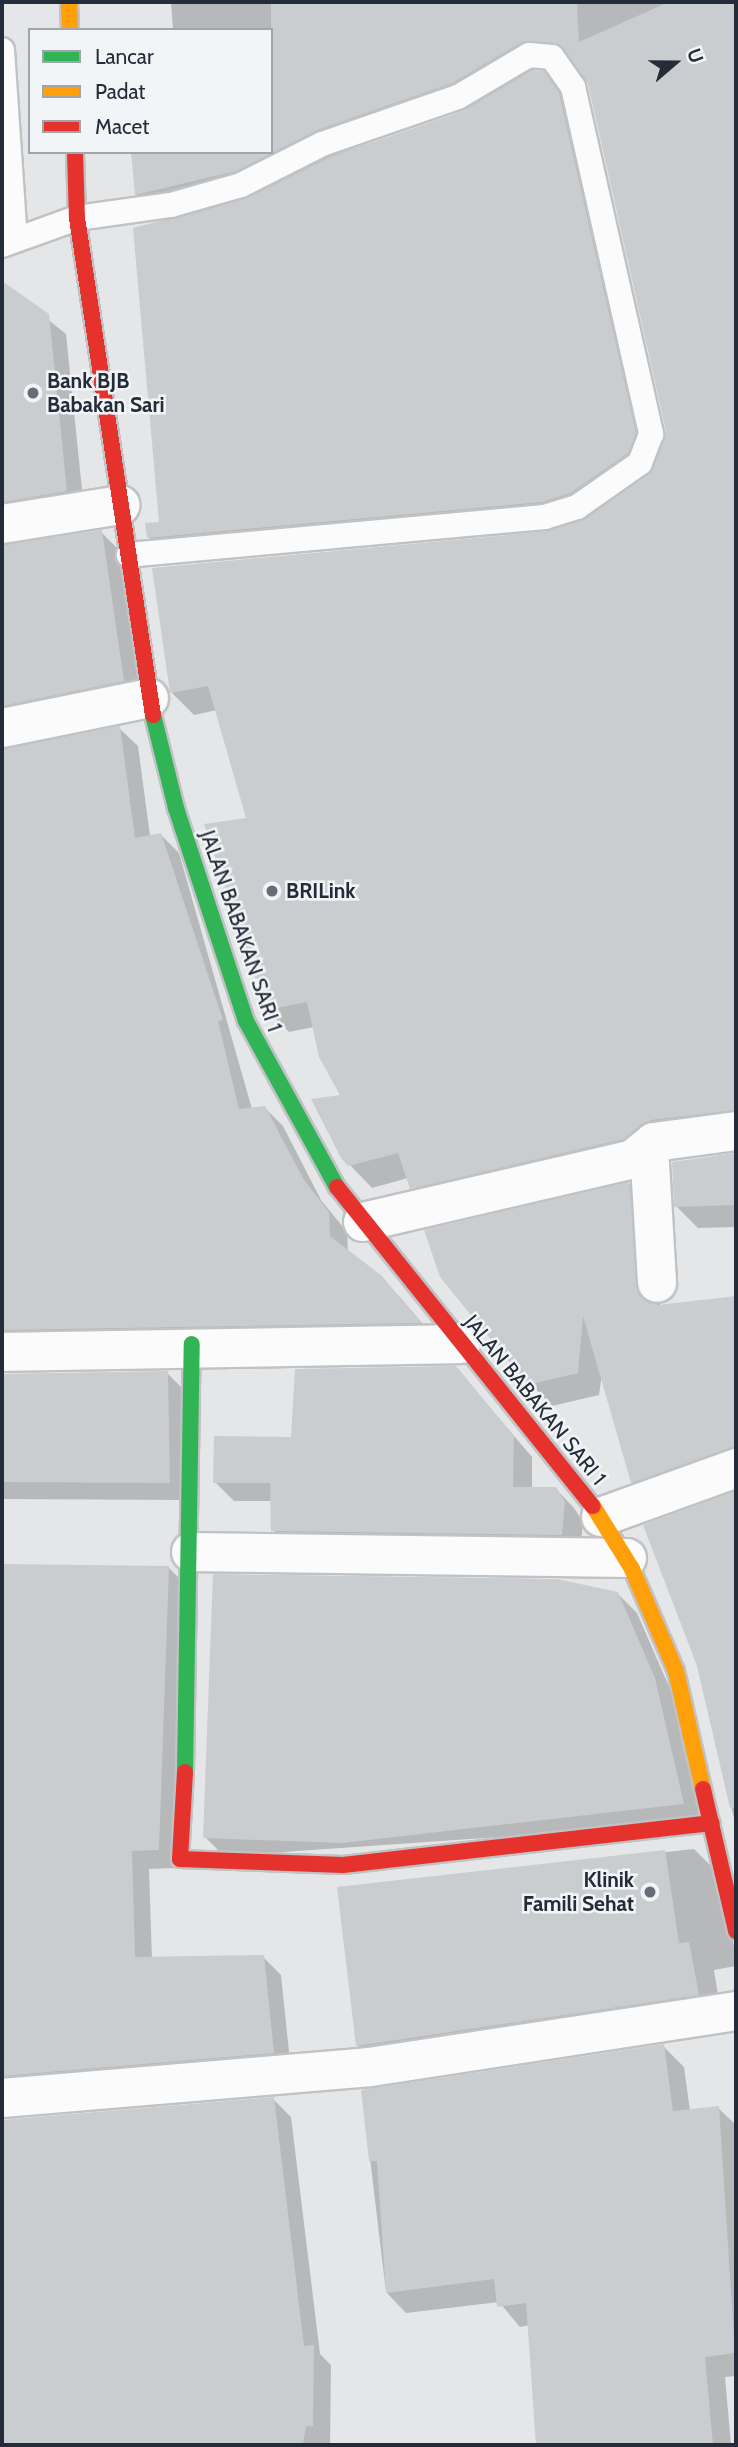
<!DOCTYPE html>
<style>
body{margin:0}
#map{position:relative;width:738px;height:2447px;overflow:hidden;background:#e4e6e8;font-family:Cabin,sans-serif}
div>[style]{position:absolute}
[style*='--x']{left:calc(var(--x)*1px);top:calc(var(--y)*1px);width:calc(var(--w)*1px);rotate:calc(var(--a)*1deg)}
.shadow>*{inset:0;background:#0003}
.building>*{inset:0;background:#cacdd0}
.roads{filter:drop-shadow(2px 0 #c0c2c4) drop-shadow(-2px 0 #c0c2c4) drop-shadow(0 2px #c0c2c4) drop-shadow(0 -2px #c0c2c4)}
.lane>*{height:24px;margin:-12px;padding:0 12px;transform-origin:12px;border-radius:12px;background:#fbfbfc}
.street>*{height:38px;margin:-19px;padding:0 19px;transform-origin:19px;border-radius:19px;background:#fbfbfc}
.fast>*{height:16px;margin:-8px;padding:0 8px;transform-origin:8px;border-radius:8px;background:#30b455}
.slow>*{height:16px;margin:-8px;padding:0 8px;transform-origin:8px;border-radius:8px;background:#ff9f0a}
.jam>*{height:16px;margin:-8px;padding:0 8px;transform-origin:8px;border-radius:8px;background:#e5322d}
.dots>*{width:19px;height:19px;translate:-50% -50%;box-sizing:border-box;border:4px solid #f2f5f7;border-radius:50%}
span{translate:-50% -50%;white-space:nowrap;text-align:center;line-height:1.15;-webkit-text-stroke:5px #f2f5f7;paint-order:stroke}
.poi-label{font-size:21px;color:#242c39;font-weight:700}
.left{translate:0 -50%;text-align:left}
.right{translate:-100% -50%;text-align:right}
.street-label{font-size:21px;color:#242c39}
.frame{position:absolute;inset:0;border:4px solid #242c39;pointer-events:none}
.legend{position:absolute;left:28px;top:28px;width:245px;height:126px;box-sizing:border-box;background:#f2f5f7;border:2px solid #a0a5ab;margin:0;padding:9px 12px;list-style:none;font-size:21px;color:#242c39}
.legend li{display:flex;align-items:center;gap:14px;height:35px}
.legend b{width:35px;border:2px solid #a0a5ab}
.north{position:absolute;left:640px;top:28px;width:70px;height:70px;-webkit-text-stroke:5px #f2f5f7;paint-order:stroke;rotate:70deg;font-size:19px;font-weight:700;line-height:28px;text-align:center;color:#242c39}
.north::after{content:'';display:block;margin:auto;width:24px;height:32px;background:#242c39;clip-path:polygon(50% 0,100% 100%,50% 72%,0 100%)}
</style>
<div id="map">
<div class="shadow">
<div style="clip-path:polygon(evenodd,171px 2px,736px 2px,736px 1134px,434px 1210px,408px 1178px,372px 1188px,350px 1165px,342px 1096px,314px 1027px,289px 1032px,267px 1010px,248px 819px,217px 710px,194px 715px,172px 693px,586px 521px,651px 476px,667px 431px,589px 83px,577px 66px,545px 63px,531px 72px,543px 73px,563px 93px,655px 454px,647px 473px,591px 513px,563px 522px,169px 558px,149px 538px,161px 523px,246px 201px,259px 192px,159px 216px,136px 194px,271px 152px,271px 30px,173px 30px,171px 2px,471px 106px,464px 113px,331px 156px,340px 152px,471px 106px)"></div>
<div style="clip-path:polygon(2px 283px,66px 334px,84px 509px,2px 532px)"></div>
<div style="clip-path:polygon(101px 532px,119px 550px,142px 699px,2px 737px,2px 546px)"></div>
<div style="clip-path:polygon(119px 728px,138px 746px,150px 836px,160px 834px,179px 853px,252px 1109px,264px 1107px,283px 1126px,321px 1200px,347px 1232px,348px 1252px,400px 1297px,436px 1340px,2px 1358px,2px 750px)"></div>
<div style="clip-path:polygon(736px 1153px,736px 1227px,698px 1228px,676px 1206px,674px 1163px)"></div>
<div style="clip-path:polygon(629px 1184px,651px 1206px,660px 1306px,736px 1298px,736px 1475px,655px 1504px,633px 1482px,602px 1374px,599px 1395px,552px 1406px,530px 1383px)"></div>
<div style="clip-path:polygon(456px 1368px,532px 1457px,532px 1489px,555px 1488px,574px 1508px,583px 1522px,580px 1553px,292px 1549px,273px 1530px,272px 1501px,234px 1501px,215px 1482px,292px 1438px)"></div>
<div style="clip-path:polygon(167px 1373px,185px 1391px,187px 1500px,2px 1499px,2px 1376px)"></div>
<div style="clip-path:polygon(736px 1493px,736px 1827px,699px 1666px,646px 1526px)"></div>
<div style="clip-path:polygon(2px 1566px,169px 1568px,187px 1586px,176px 1868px,149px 1869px,152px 1959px,263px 1957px,281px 1975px,291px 2071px,2px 2105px)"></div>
<div style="clip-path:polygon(617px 1593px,637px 1613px,674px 1698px,702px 1823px,224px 1856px,205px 1837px)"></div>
<div style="clip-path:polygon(694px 1849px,714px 1869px,736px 1954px,736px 1966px,714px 1970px,721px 2014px,378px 2066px,357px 2045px,339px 1888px)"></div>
<div style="clip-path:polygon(663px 2046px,684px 2067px,690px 2111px,718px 2108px,736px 2125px,736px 2376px,725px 2377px,731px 2445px,537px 2445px,529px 2325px,520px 2327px,499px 2302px,406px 2313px,386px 2292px,362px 2091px)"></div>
<div style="clip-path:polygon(273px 2099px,291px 2117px,320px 2354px,331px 2365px,330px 2445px,2px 2445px,2px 2121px)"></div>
</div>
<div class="building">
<div style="clip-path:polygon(271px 2px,577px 2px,579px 42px,669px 2px,736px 2px,736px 1110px,651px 1120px,623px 1139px,410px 1189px,398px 1153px,348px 1166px,341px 1158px,311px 1099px,340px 1095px,319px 1057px,307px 1002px,266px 1010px,204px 824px,246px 818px,208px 686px,170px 693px,152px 568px,549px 531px,585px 519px,649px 475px,666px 431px,588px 84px,559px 44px,522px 42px,452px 83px,317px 130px,236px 171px,135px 195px,131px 152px,271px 152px)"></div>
<div style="clip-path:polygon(532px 70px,544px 71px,559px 93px,636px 433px,628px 453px,570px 493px,542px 502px,147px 538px,145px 523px,159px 522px,133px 228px,247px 198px,328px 158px,463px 111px)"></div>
<div style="clip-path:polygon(2px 281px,49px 314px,67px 491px,2px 502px)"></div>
<div style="clip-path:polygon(102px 530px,124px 681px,2px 706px,2px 545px)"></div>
<div style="clip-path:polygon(120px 726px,135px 838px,161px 833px,223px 1020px,218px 1021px,239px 1109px,265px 1106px,304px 1180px,329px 1212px,330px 1236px,382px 1276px,421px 1323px,2px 1330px,2px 749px)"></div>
<div style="clip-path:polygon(736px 1153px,736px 1205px,674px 1207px,672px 1162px)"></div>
<div style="clip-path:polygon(629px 1182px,639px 1296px,658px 1305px,736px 1296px,736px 1447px,631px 1483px,583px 1316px,578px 1373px,528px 1385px,440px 1277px,424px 1230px)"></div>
<div style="clip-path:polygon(456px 1366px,514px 1436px,513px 1487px,556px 1487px,565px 1502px,562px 1535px,271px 1531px,270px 1483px,213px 1483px,214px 1436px,291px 1437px,295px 1369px)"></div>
<div style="clip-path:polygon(168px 1371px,170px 1483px,2px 1482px,2px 1374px)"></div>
<div style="clip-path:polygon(736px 1491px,736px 1808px,730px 1808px,697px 1666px,643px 1525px)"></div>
<div style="clip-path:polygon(2px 1564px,169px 1566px,159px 1850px,132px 1851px,135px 1957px,264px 1955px,274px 2053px,2px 2076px)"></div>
<div style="clip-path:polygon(213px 1574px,557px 1579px,618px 1592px,655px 1678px,684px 1804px,342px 1843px,203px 1838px)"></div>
<div style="clip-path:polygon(665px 1850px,679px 1943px,689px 1942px,699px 1995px,356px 2046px,337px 1887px)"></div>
<div style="clip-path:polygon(664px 2044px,673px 2111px,719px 2106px,735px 2353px,705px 2357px,713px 2445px,536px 2445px,526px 2303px,497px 2307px,494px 2279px,386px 2293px,377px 2161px,369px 2161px,361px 2090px)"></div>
<div style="clip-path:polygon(274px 2097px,304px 2346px,314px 2345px,313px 2426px,306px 2426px,303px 2445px,2px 2445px,2px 2120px)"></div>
</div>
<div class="roads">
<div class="lane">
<div style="--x:2;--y:50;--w:189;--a:86.1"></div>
<div style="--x:2;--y:245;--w:80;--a:-19.8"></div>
<div style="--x:77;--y:218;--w:95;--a:-7.9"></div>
<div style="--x:171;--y:205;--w:73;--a:-15.9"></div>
<div style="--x:241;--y:185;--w:91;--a:-26.8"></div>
<div style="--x:322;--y:144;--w:144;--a:-19.1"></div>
<div style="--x:458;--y:97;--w:82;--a:-30.6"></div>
<div style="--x:529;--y:55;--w:23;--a:5"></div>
<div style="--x:552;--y:57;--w:37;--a:55"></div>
<div style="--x:573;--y:87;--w:356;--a:77.3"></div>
<div style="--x:651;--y:434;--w:31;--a:111"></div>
<div style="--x:640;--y:463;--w:77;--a:145.1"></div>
<div style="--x:577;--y:507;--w:34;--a:163"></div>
<div style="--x:545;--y:517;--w:418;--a:174.8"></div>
</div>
<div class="street">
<div style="--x:2;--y:524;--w:120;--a:-9.1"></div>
<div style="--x:2;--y:728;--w:150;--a:-11.5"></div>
<div style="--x:649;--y:1147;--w:136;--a:86.6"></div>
<div style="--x:363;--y:1222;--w:277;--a:-13.1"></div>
<div style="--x:633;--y:1159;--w:27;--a:-39"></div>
<div style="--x:654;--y:1142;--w:83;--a:-7.6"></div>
<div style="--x:2;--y:1352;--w:459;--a:-1"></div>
<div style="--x:601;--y:1517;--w:144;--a:-19.9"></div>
<div style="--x:191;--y:1552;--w:436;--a:0.8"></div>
<div style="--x:2;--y:2098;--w:369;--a:-4.8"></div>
<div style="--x:370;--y:2067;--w:370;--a:-8.7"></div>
</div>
<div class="fast">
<div style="--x:153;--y:715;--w:96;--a:76.1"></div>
<div style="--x:176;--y:808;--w:224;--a:71.8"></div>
<div style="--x:246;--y:1021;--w:189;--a:61.3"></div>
<div style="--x:185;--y:1772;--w:428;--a:-89.1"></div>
</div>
<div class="slow">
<div style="--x:69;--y:2;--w:28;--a:88"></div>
<div style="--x:593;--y:1506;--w:74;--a:58.2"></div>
<div style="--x:632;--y:1569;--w:111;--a:66.7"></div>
<div style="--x:676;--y:1671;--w:121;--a:77.1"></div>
</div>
<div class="jam">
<div style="--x:75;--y:152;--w:66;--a:88.3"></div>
<div style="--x:77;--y:218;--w:503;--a:81.31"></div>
<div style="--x:337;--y:1187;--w:409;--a:51.3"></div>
<div style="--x:185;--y:1772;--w:87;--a:93.3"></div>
<div style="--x:180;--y:1859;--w:163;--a:2.1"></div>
<div style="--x:343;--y:1865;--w:371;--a:-6.5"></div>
<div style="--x:703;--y:1789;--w:146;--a:76.9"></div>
</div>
</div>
<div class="dots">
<div style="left:33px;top:393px;background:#676d76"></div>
<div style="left:272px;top:891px;background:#676d76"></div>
<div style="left:650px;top:1892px;background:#676d76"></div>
</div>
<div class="poi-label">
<span class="left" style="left:47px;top:393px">Bank BJB<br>Babakan Sari</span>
<span class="left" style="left:286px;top:891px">BRILink</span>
<span class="right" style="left:634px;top:1892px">Klinik<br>Famili Sehat</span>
</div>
<div class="street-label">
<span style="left:241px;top:931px;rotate:71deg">JALAN BABAKAN SARI 1</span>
<span style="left:535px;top:1400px;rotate:51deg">JALAN BABAKAN SARI 1</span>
</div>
<div class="frame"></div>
<ul class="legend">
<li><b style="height:9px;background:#30b455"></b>Lancar</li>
<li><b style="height:9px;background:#ff9f0a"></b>Padat</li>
<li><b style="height:9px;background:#e5322d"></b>Macet</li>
</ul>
<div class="north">U</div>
</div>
